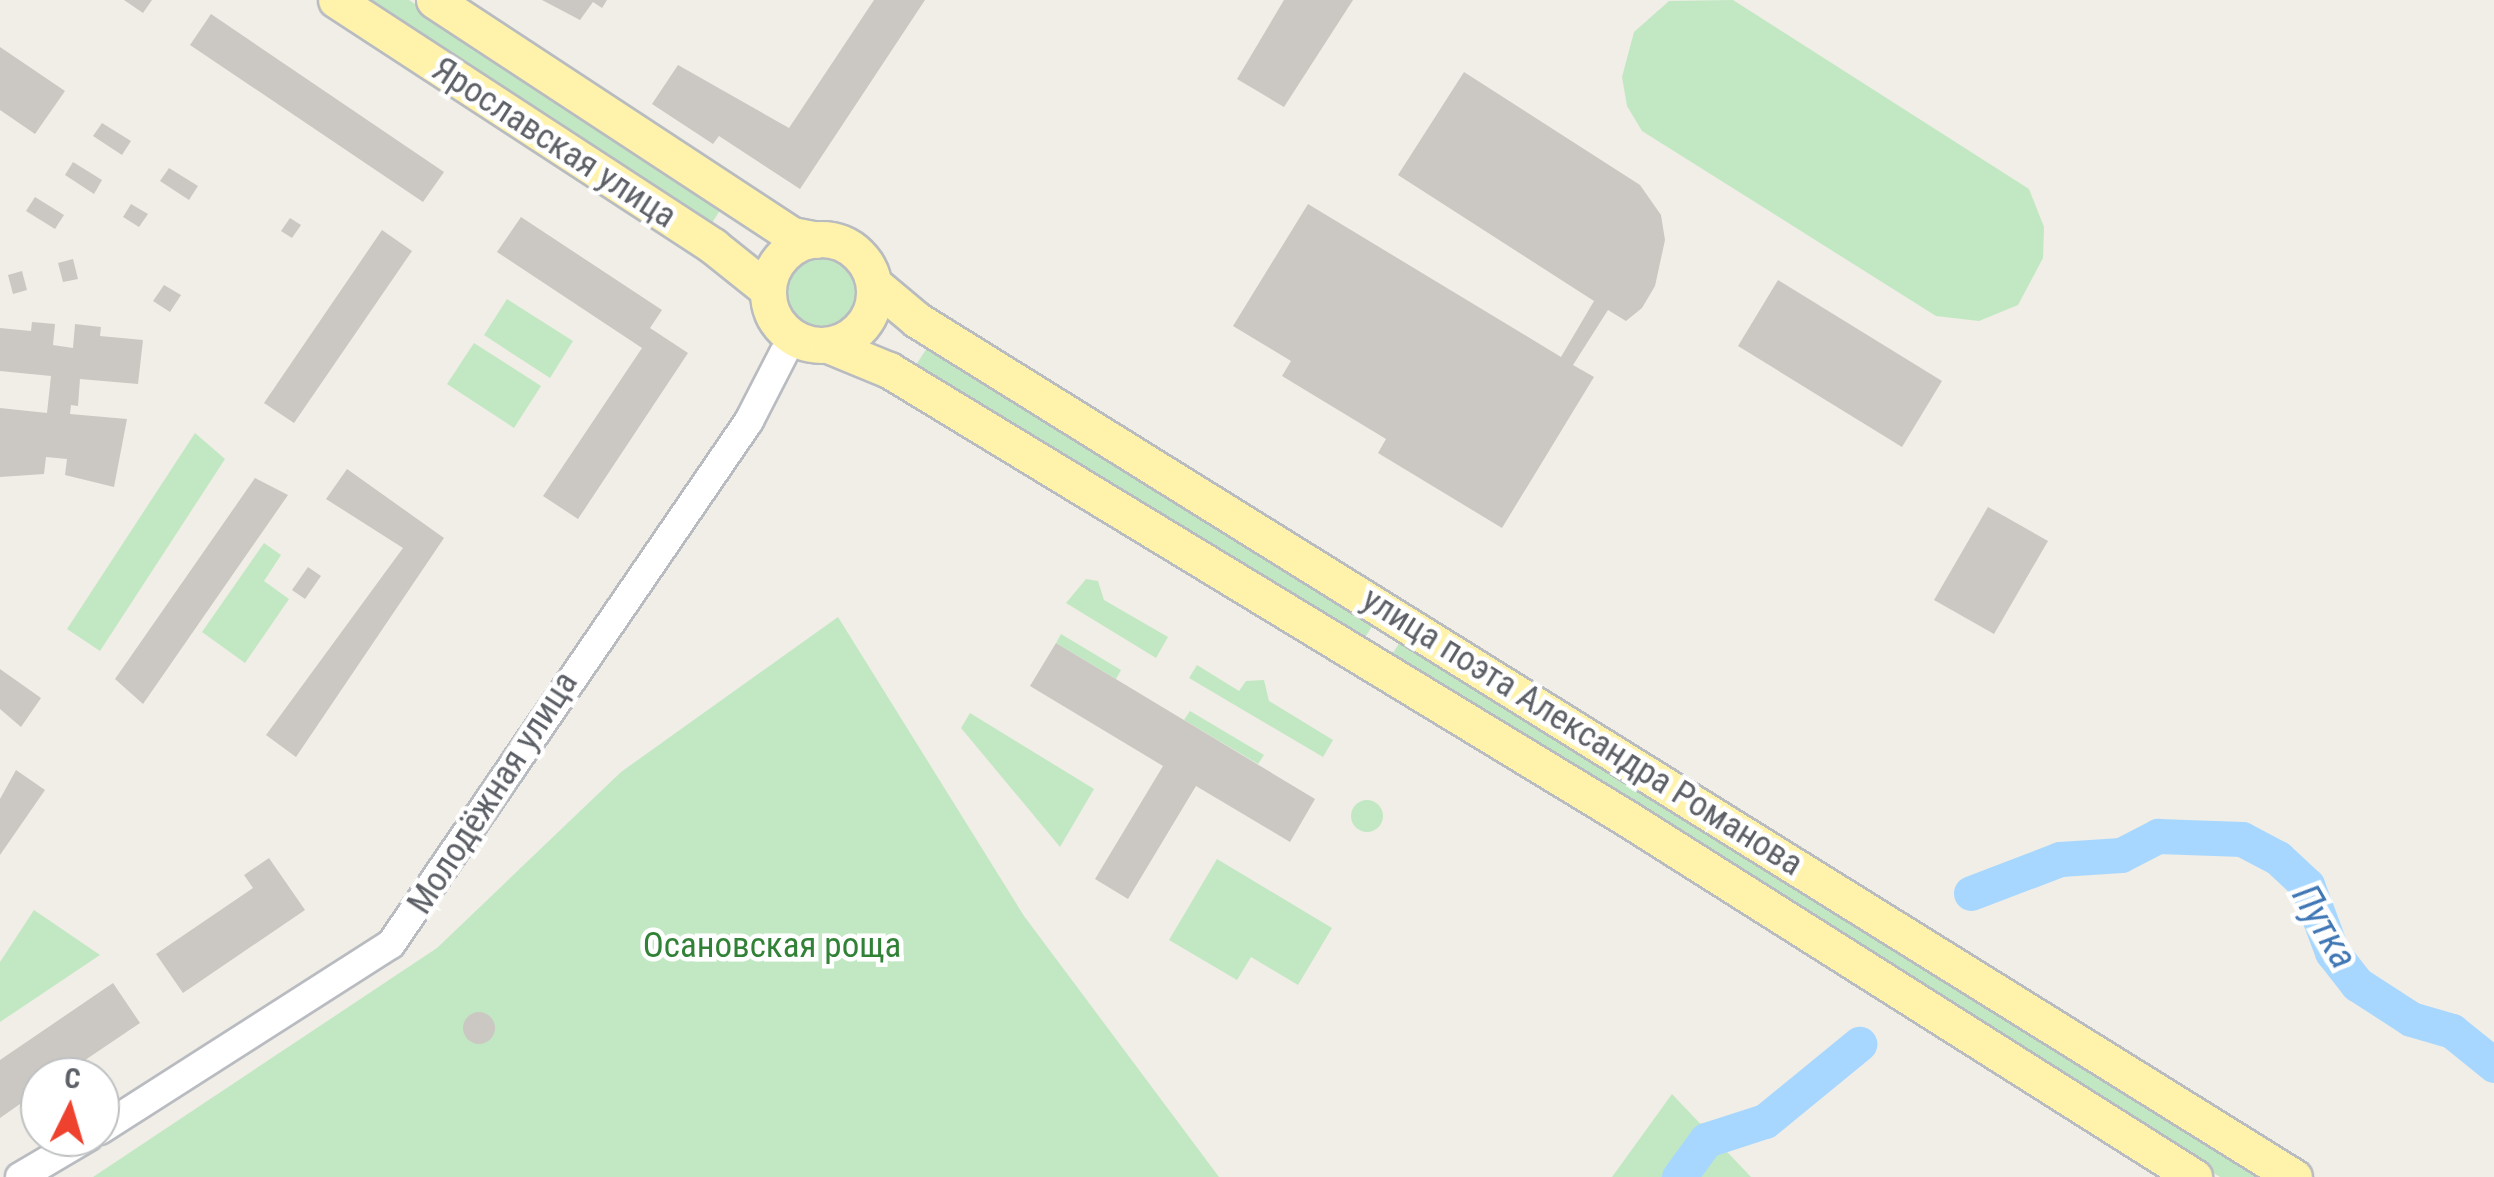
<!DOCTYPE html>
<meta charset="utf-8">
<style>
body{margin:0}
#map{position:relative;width:2494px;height:1177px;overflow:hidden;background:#f0eee6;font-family:"Roboto Condensed",sans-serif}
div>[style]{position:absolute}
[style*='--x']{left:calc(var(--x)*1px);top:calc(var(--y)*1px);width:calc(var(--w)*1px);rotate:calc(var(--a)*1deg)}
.green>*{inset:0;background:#c2e8c3}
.round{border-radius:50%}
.river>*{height:35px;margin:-17.5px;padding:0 17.5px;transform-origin:17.5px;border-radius:17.5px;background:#a7d7ff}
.building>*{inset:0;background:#cbc8c3}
.roads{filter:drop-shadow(2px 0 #b8bbc0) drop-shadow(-2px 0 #b8bbc0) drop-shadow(0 2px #b8bbc0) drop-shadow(0 -2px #b8bbc0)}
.minor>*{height:28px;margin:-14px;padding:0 14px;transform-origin:14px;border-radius:14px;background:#fff}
.major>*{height:35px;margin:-17.5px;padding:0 17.5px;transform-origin:17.5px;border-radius:17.5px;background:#fff3ac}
.major>.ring{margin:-17.5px;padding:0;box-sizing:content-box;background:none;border:35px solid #fff3ac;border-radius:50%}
span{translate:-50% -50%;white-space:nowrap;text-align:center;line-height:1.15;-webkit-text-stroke:9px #fff;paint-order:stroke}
.street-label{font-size:35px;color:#5d6167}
.park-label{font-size:35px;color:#318237}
.water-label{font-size:38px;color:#4077b5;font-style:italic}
.north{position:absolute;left:20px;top:1057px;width:100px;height:100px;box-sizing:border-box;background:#fff;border:2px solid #bec0c2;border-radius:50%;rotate:5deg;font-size:28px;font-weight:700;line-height:40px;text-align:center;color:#5d6167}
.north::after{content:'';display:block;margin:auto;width:35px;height:45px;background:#ee412e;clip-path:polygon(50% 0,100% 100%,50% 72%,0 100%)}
</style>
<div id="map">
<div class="green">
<div style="clip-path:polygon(352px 0,409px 0,721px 209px,706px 232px)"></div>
<div style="clip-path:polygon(1733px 0,2029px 189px,2044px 227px,2043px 258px,2018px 305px,1979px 321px,1936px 316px,1642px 131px,1627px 106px,1622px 77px,1634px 32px,1669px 1px)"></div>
<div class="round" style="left:780px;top:254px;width:78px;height:78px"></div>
<div style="clip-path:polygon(507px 299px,573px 341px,550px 378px,484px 335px)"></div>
<div style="clip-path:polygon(474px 343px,541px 386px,514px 428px,447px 384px)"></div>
<div style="clip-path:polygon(927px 348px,1374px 623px,1361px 644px,914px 368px)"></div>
<div style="clip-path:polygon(195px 433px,225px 459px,100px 651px,67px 629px)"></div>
<div style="clip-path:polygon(264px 543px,281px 555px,264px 581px,289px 599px,245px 663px,202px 632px)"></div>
<div style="clip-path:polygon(1086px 579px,1098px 581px,1104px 600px,1168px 637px,1156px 658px,1066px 603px)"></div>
<div style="clip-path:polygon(838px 617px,1024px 916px,1219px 1177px,93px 1177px,437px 948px,621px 772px)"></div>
<div style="clip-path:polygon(1061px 634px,1121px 670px,1116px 679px,1056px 643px)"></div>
<div style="clip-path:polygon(1401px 640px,2267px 1177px,2220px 1177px,1388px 661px)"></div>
<div style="clip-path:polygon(1197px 665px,1239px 691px,1246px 681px,1264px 680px,1269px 701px,1333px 740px,1323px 757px,1189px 678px)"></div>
<div style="clip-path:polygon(1190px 711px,1264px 755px,1258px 764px,1184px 720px)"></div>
<div style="clip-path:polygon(970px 713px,1094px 789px,1060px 847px,961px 728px)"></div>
<div class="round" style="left:1351px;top:800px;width:32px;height:32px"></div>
<div style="clip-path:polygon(1217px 859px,1332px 928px,1298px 985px,1251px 957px,1237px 980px,1169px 940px)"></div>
<div style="clip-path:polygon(34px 910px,100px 955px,0 1022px,0 962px)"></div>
<div style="clip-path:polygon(1672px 1094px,1751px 1177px,1612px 1177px)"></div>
</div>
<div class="river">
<div style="--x:1971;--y:893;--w:95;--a:-20.9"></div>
<div style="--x:2060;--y:859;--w:61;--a:-3.8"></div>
<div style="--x:2121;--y:855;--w:42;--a:-27.2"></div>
<div style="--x:2158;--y:836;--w:84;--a:2"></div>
<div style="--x:2242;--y:839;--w:41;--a:27.8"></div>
<div style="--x:2278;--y:858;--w:40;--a:43"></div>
<div style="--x:2307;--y:885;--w:72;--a:69.5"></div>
<div style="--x:2332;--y:952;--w:41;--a:52"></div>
<div style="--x:2357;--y:984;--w:64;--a:32.9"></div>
<div style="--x:2411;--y:1019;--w:43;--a:16.3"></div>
<div style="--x:2452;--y:1031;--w:54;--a:39"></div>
<div style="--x:1679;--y:1177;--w:46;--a:-53.9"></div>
<div style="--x:1706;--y:1140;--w:62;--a:-17.9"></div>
<div style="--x:1765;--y:1121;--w:122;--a:-39.3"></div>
</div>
<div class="building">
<div style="clip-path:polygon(124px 0,152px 0,143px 13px)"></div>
<div style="clip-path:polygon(542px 0,607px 0,602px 8px,593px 2px,580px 20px)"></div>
<div style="clip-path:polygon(874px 0,925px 0,800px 189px,719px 136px,713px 144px,652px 104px,678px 65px,789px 128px)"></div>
<div style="clip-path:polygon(1284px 0,1353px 0,1284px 107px,1237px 79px)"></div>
<div style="clip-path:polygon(211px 14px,444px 172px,423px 202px,190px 45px)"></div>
<div style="clip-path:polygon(0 47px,65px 91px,35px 134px,0 110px)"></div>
<div style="clip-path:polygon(1464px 72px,1640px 185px,1661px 215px,1665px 240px,1655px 286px,1642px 308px,1626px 321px,1608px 310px,1573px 365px,1594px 377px,1502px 528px,1378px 453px,1386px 439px,1282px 376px,1291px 361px,1233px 326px,1308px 204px,1561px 357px,1594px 301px,1398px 175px)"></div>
<div style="clip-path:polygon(102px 123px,131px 141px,122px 155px,93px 136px)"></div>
<div style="clip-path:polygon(73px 162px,102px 180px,94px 194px,65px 175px)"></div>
<div style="clip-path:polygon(169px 168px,198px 186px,189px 200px,160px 181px)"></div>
<div style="clip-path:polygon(35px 197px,64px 215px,55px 229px,26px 211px)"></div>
<div style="clip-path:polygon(131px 204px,148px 214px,139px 227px,123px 217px)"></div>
<div style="clip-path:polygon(521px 217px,662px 310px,650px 328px,688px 353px,578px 519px,543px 496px,642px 348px,497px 252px)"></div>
<div style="clip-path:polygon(290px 218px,301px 225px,292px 238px,281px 231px)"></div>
<div style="clip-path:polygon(382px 230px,412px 251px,294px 423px,264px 403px)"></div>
<div style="clip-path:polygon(73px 259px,78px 279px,63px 282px,58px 263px)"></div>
<div style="clip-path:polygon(22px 271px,27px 290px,13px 294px,8px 275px)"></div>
<div style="clip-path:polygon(1778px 280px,1942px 381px,1902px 447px,1738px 346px)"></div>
<div style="clip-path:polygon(164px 285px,181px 295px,170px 312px,153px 301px)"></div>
<div style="clip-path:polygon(32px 322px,55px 324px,53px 345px,73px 348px,75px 324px,101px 327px,100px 336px,143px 340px,138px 384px,80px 379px,78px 406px,71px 405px,70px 414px,127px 419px,114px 487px,65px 475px,67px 459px,46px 457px,44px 474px,0 477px,0 408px,47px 413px,51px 376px,0 371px,0 328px,31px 331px)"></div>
<div style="clip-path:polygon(347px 469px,444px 538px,296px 757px,266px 735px,403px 548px,326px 499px)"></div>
<div style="clip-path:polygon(255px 478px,288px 495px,143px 704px,115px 679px)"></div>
<div style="clip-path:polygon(1988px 507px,2048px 541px,1994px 634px,1934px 600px)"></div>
<div style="clip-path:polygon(308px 567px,321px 576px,305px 599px,292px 590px)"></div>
<div style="clip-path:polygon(1056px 643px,1315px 799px,1290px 842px,1196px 786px,1128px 899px,1095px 879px,1163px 766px,1030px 686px)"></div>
<div style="clip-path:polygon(0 669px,41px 698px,21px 727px,0 709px)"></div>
<div style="clip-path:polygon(16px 770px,45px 790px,0 855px,0 799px)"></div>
<div style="clip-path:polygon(269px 858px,305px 910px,183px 993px,156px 954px,253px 888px,244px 875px)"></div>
<div style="clip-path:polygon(113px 983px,140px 1023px,60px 1077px,40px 1077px,40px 1090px,0 1118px,0 1060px)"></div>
<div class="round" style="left:463px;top:1012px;width:32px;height:32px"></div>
</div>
<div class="roads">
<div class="minor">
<div style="--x:100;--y:1130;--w:345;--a:-32.6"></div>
<div style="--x:391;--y:944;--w:634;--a:-55.61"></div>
<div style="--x:749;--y:421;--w:76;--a:-62.8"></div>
<div style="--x:20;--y:1177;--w:79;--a:-30.5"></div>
</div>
<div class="major">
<div style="--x:336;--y:0;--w:450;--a:33.1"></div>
<div style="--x:713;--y:246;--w:70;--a:38.7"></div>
<div style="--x:434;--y:0;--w:428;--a:33.3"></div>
<div style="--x:792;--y:235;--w:25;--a:11"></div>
<div class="ring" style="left:768px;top:239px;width:71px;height:71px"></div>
<div style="--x:874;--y:284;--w:56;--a:39.9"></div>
<div style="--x:917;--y:320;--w:1622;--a:31.9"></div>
<div style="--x:828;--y:345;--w:66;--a:22.3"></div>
<div style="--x:889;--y:370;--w:865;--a:31.28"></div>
<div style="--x:1628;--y:819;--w:670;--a:32.31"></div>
</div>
</div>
<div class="street-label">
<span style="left:554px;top:143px;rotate:33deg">Ярославская улица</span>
<span style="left:1582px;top:732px;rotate:32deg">улица поэта Александра Романова</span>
<span style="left:493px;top:793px;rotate:-57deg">Молодёжная улица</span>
</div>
<div class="park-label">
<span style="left:772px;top:946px">Осановская роща</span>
</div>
<div class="water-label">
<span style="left:2324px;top:927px;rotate:60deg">Путка</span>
</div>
<div class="north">С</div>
</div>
